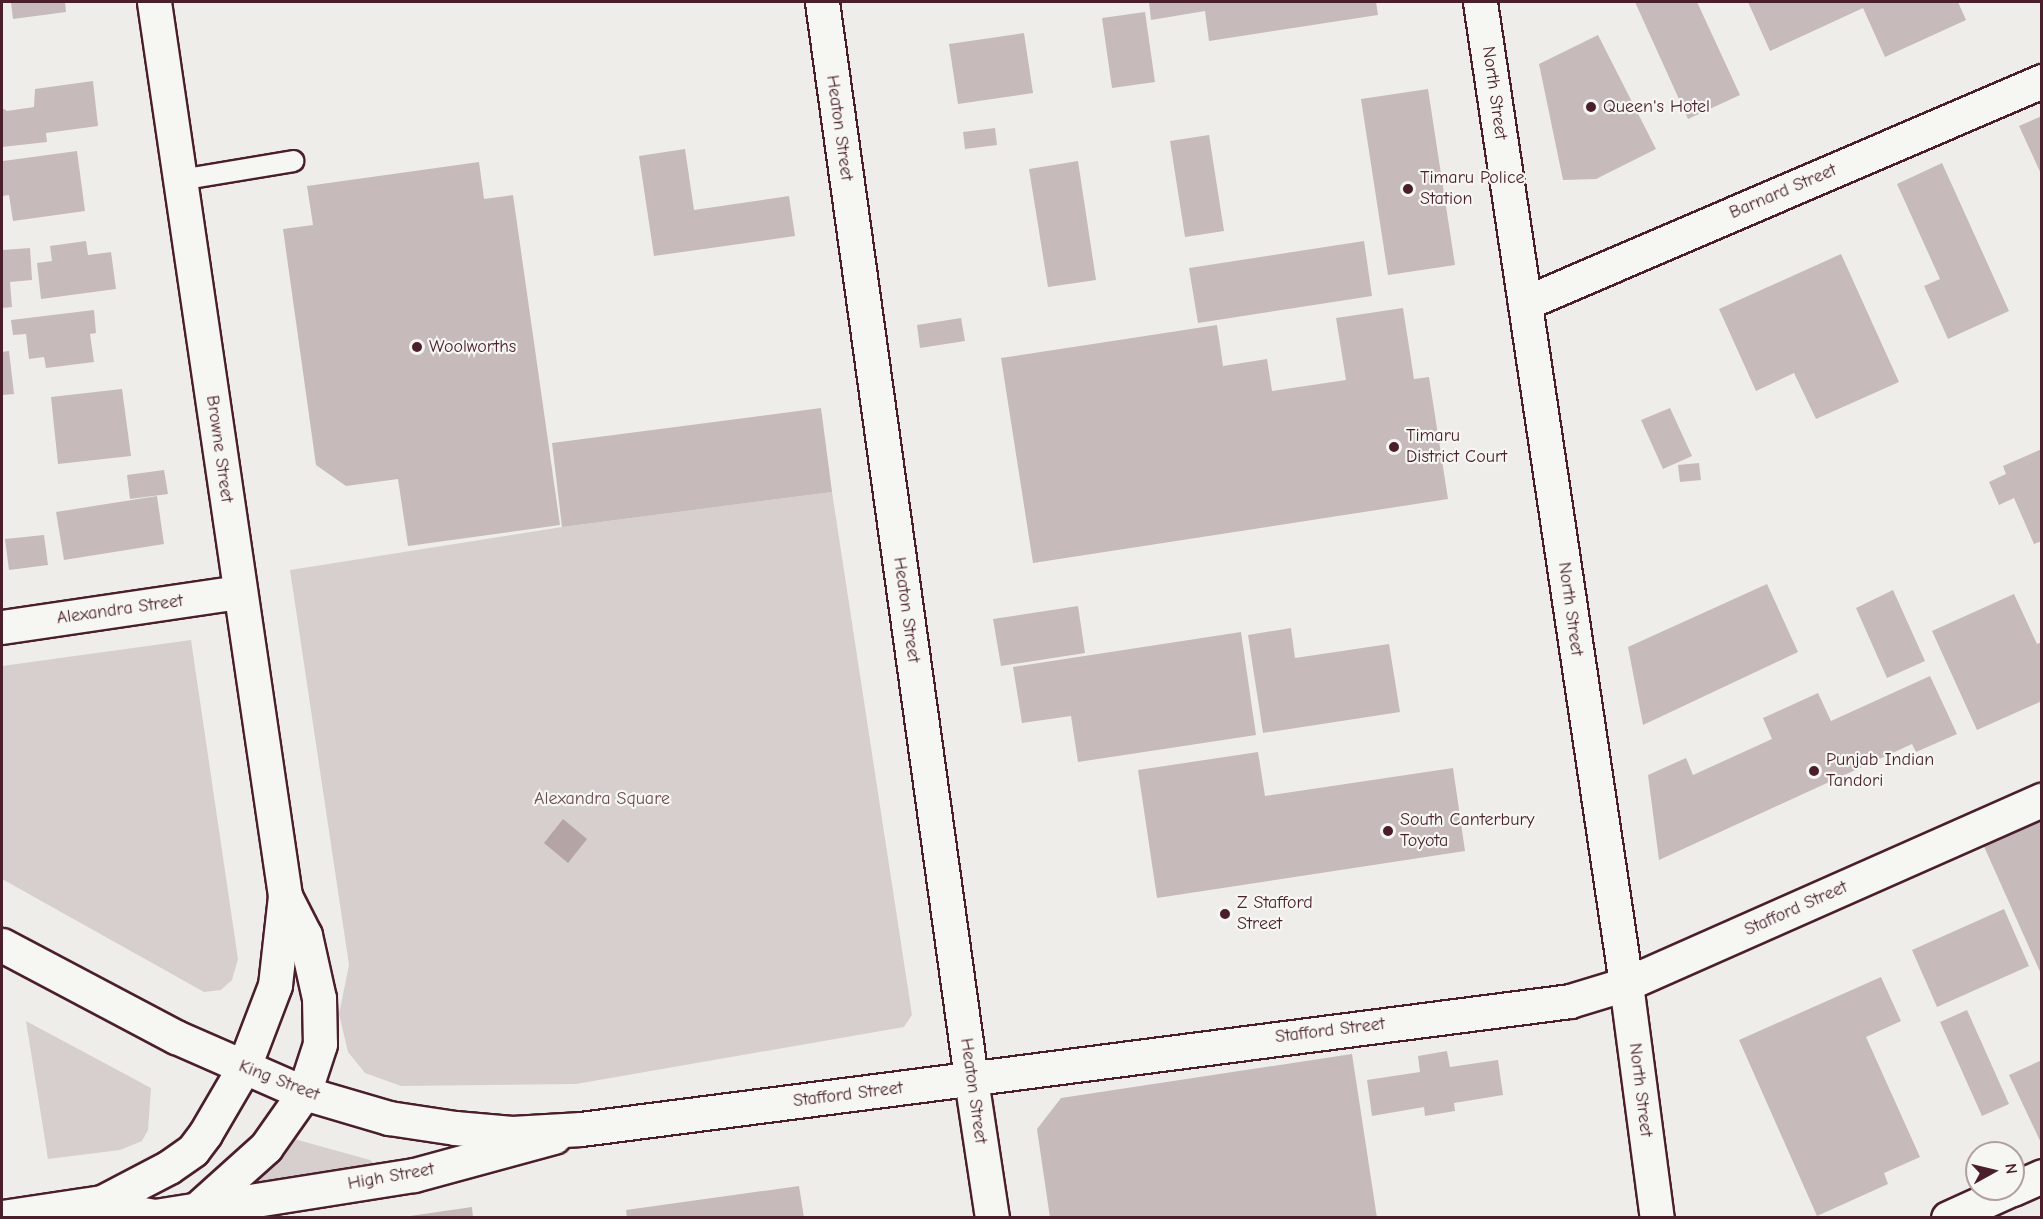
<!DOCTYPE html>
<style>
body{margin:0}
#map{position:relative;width:2043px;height:1219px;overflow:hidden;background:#efedea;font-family:"Comic Neue",sans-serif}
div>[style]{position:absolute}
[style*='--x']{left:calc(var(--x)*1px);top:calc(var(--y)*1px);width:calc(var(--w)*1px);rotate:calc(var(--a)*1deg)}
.green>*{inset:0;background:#d7cfce}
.water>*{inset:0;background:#b4a4a5}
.building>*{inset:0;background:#c6babb}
.roads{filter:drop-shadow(2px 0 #4a1f2b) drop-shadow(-2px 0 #4a1f2b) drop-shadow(0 2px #4a1f2b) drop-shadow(0 -2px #4a1f2b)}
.service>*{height:20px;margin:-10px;padding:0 10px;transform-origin:10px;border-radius:10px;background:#f6f6f2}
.minor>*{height:33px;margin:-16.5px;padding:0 16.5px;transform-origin:16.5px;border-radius:16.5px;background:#f6f6f2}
.tertiary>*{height:33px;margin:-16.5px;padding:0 16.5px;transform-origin:16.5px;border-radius:16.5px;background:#f6f6f2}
.secondary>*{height:33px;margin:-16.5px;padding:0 16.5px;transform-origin:16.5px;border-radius:16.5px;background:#f6f6f2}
.dots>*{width:16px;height:16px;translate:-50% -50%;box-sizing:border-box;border:3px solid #f6f6f2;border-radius:50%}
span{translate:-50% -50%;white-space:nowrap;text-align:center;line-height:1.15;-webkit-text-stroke:4.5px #f6f6f2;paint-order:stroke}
.street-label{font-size:18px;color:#4a1f2b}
.poi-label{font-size:18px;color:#4a1f2b}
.left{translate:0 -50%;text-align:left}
.park-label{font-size:18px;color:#6d4b54}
.frame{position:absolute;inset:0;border:3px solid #4a1f2b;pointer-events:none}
.north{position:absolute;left:1965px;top:1141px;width:60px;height:60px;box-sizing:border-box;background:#f6f6f2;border:2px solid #b1a0a2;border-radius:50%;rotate:82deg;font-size:16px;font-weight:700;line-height:24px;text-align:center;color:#4a1f2b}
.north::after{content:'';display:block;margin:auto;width:21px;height:27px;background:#4a1f2b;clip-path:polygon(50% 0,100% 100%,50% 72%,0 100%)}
</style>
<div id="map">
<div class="green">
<div style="clip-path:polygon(832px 492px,912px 1015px,904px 1027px,576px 1084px,401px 1086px,365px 1073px,348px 1052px,339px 1014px,349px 965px,290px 570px,562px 527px)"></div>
<div style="clip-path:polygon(191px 640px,238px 959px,232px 980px,221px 990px,204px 992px,2px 879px,2px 666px)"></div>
<div style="clip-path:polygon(26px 1021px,151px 1088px,148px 1130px,142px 1141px,120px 1150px,48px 1159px)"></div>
<div style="clip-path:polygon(287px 1137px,370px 1160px,374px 1164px,372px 1170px,249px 1187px)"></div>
</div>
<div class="water">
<div style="clip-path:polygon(563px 819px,587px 839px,568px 863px,544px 843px)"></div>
</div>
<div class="building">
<div style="clip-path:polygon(11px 2px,65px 2px,66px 12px,13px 19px)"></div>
<div style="clip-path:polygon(1149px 2px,1376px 2px,1378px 15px,1209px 41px,1205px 11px,1151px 20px)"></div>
<div style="clip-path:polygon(1635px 2px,1697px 2px,1740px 95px,1688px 119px)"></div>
<div style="clip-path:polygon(1748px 2px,1958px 2px,1966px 20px,1885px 57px,1863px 8px,1770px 51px)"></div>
<div style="clip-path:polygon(1145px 12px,1155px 82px,1112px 88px,1102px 18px)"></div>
<div style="clip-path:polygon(1024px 33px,1033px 93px,958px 104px,949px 44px)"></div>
<div style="clip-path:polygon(1598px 35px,1656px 149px,1596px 179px,1563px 180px,1539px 64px)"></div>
<div style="clip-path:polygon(93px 81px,98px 126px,46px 133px,47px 142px,2px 147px,2px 108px,7px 111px,34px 107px,35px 89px)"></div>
<div style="clip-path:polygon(1428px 89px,1455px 265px,1388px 275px,1361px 99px)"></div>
<div style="clip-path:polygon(2042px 116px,2042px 176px,2019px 126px)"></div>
<div style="clip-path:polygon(995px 128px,997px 145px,965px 149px,963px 132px)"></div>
<div style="clip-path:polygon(1209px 135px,1224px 231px,1185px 237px,1170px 141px)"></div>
<div style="clip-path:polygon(685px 149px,694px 210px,789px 196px,795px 236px,654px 256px,639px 156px)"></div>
<div style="clip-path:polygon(77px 151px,85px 211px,13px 221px,9px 195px,2px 196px,3px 161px)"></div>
<div style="clip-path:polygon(1078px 161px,1096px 280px,1048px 287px,1029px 169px)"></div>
<div style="clip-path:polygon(479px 162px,484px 199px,513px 195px,560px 525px,408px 546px,398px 479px,346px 486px,316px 465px,283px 229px,313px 225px,307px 186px)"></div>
<div style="clip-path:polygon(1942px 163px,2009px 311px,1948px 339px,1924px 286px,1940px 279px,1897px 184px)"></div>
<div style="clip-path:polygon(86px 241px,88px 255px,111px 252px,116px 289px,41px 299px,37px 263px,52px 261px,50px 246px)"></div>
<div style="clip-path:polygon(1364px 241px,1372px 296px,1198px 323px,1189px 268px)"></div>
<div style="clip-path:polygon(30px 248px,32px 280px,10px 282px,12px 307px,2px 308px,2px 250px)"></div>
<div style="clip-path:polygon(1841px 254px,1899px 382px,1816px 419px,1794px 373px,1756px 391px,1719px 309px)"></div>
<div style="clip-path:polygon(1403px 308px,1414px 379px,1429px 377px,1448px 499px,1033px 563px,1001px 358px,1217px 325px,1223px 366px,1267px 359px,1272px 391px,1346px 380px,1336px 318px)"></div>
<div style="clip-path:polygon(94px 310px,96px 333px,90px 334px,94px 362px,46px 368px,44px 357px,29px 359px,26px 334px,13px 335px,11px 320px)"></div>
<div style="clip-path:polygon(961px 318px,965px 341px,920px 348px,917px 325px)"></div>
<div style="clip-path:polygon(9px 351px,14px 394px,2px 395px,2px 352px)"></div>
<div style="clip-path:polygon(122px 389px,131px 456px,58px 464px,51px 397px)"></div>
<div style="clip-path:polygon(821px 408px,832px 492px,562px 527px,552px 443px)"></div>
<div style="clip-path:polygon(1670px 408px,1692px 456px,1663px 469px,1641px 420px)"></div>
<div style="clip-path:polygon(2042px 449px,2042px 541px,2034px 544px,2014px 498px,1999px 505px,1989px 482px,2006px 474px,2003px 466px)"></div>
<div style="clip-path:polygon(1699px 463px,1701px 480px,1680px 482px,1678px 465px)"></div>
<div style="clip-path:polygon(164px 470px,168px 494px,130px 499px,127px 475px)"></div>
<div style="clip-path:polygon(157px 496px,164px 544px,64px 560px,56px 512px)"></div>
<div style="clip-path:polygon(44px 535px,48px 565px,9px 570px,5px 539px)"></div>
<div style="clip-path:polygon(1767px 584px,1798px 652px,1643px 725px,1628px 647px)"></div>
<div style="clip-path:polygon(1893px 590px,1925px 661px,1887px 678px,1856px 608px)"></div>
<div style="clip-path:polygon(2014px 594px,2037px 644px,2042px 642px,2042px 701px,1977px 730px,1932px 631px)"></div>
<div style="clip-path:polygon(1078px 606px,1085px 653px,1001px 666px,993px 619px)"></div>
<div style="clip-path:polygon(1291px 628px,1295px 658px,1389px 644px,1400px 712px,1263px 733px,1248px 635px)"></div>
<div style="clip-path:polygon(1241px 632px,1256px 735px,1078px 762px,1071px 716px,1022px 723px,1013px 667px)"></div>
<div style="clip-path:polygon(1930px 676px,1957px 734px,1916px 752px,1912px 744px,1659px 860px,1648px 775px,1686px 758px,1693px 775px,1772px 739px,1763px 718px,1818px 693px,1831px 721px)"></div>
<div style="clip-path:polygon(1258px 752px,1265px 796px,1453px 768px,1465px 851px,1157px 898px,1138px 770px)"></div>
<div style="clip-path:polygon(2042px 815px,2042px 976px,1982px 842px)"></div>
<div style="clip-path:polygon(2004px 909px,2029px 966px,1937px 1007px,1912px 950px)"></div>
<div style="clip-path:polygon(1881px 977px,1901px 1021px,1866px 1037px,1920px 1157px,1884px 1173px,1888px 1184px,1817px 1216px,1739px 1040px)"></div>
<div style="clip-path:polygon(1967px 1010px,2009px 1104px,1982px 1116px,1940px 1022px)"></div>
<div style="clip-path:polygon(1447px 1051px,1450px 1067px,1498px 1060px,1503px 1095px,1454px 1103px,1455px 1111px,1425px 1116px,1424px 1107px,1372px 1116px,1367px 1080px,1420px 1072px,1418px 1056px)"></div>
<div style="clip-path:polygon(1352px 1054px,1377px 1218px,1050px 1218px,1037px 1129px,1061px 1098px)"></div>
<div style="clip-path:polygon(2042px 1060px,2042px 1145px,2009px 1075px)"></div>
<div style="clip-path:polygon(799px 1186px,804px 1218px,627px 1218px,626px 1210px)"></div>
<div style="clip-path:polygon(472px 1207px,473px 1218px,410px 1218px,410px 1216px)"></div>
</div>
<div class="roads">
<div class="service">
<div style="--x:180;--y:180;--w:115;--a:-9.5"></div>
</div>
<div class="minor">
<div style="--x:154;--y:2;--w:904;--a:81.66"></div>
<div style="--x:285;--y:896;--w:44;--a:62.9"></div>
<div style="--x:305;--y:935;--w:65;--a:77.5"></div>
<div style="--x:319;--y:998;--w:46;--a:88.8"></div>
<div style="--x:320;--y:1044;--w:52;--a:108.1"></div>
<div style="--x:1525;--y:303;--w:563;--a:-23.24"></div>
<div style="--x:2;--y:627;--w:240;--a:-8.4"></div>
<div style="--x:1626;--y:984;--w:236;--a:82.5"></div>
<div style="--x:243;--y:1069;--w:90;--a:-69.1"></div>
<div style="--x:275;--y:985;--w:90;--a:-83.6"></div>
<div style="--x:2013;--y:1189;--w:32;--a:-24"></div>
<div style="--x:1948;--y:1218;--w:70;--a:-24.4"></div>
</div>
<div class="tertiary">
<div style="--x:822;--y:2;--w:1087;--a:82.12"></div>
<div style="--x:1480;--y:2;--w:993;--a:81.54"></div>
<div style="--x:102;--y:1202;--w:26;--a:21"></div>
<div style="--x:126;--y:1211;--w:29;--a:10"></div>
<div style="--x:155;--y:1216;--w:262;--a:-9"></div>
<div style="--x:414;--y:1175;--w:145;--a:-15.2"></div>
<div style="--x:197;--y:1209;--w:93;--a:-41.9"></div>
<div style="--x:266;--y:1147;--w:66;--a:-54.9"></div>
<div style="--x:2;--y:1217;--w:101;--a:-8.5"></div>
<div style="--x:102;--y:1202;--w:76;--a:-27.6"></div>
<div style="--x:169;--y:1167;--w:29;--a:-35"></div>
<div style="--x:193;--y:1150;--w:20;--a:-53"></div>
<div style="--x:205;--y:1134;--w:75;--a:-59.7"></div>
</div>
<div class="secondary">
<div style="--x:2;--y:945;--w:197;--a:27.9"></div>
<div style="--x:176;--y:1037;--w:140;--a:23.6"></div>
<div style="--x:304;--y:1093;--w:89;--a:16.4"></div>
<div style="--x:389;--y:1118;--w:67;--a:8.6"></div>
<div style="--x:455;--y:1128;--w:57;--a:5"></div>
<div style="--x:512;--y:1133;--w:69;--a:-3.3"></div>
<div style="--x:581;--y:1129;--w:997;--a:-7.37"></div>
<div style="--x:1570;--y:1001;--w:59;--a:-16.9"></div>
<div style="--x:1626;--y:984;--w:455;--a:-23.9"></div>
<div style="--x:971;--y:1079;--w:141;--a:81.4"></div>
</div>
</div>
<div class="dots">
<div style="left:1591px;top:107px;background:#4a1f2b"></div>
<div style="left:1408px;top:189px;background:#4a1f2b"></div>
<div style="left:417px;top:347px;background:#4a1f2b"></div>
<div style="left:1394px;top:447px;background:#4a1f2b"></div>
<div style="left:1814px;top:771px;background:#4a1f2b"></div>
<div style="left:1388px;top:831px;background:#4a1f2b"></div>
<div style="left:1225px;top:914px;background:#4a1f2b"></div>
</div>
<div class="street-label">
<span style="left:1494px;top:93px;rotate:82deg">North Street</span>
<span style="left:839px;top:128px;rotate:82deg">Heaton Street</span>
<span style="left:1783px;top:192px;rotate:-23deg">Barnard Street</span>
<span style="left:219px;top:449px;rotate:82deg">Browne Street</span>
<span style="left:1570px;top:609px;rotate:82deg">North Street</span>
<span style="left:120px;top:610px;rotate:-8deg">Alexandra Street</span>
<span style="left:906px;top:610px;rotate:82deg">Heaton Street</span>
<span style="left:1796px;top:909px;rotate:-24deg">Stafford Street</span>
<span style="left:1330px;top:1031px;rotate:-7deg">Stafford Street</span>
<span style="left:279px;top:1081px;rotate:21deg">King Street</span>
<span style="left:1640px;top:1090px;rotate:83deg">North Street</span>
<span style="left:973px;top:1091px;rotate:82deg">Heaton Street</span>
<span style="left:848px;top:1095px;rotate:-7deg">Stafford Street</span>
<span style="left:391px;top:1177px;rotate:-10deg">High Street</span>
</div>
<div class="poi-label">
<span class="left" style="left:1603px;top:107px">Queen's Hotel</span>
<span class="left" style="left:1420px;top:189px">Timaru Police<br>Station</span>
<span class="left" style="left:429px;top:347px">Woolworths</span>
<span class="left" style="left:1406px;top:447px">Timaru<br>District Court</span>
<span class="left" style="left:1826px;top:771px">Punjab Indian<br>Tandori</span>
<span class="left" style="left:1400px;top:831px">South Canterbury<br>Toyota</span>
<span class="left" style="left:1237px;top:914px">Z Stafford<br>Street</span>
</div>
<div class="park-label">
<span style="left:602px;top:799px">Alexandra Square</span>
</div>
<div class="frame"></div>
<div class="north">N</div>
</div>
